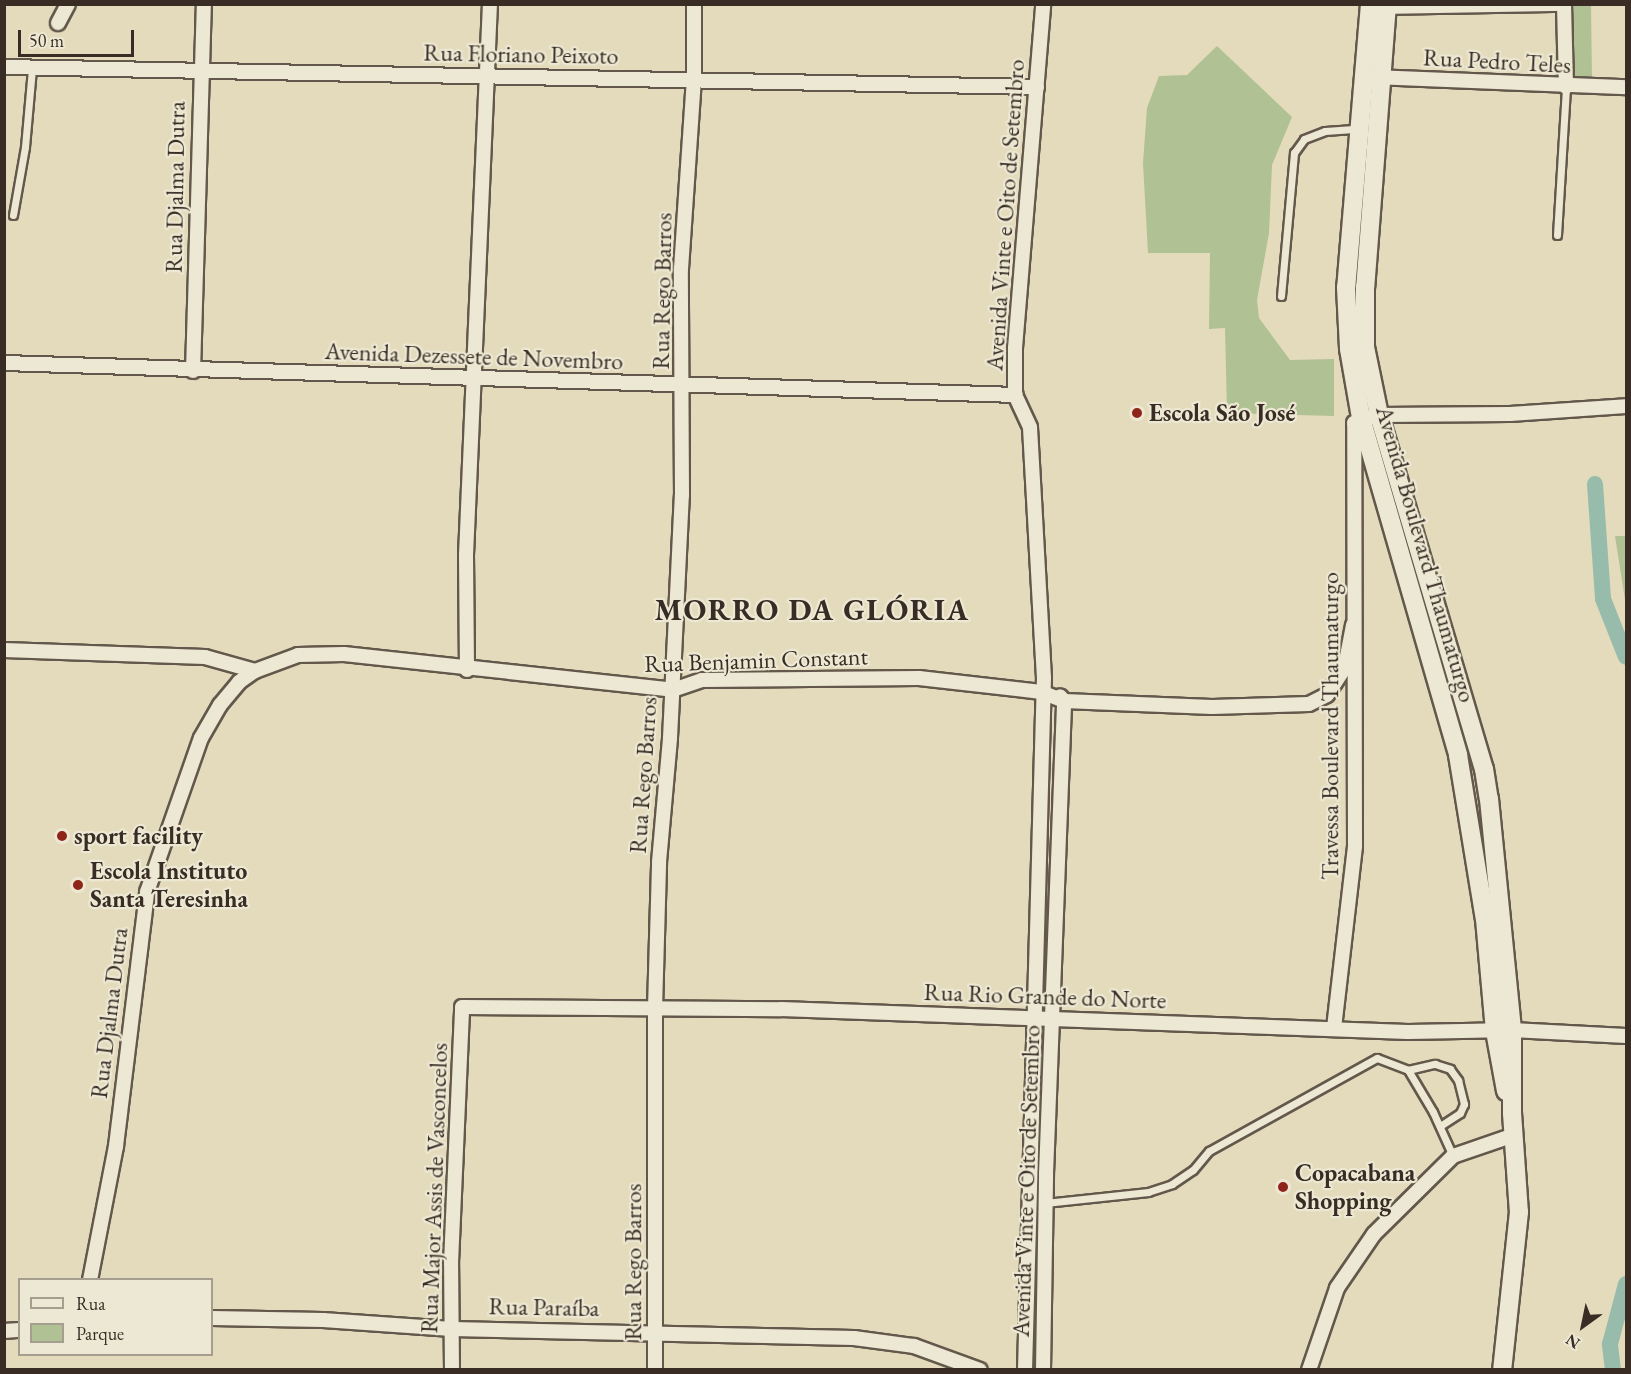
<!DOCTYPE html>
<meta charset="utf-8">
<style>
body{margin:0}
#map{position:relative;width:1631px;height:1374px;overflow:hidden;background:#e4dbbc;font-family:"EB Garamond",serif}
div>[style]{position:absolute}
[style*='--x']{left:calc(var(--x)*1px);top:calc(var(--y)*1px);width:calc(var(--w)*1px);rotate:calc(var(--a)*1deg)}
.green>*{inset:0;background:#b0c193}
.canal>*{height:16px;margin:-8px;padding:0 8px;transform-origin:8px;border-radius:8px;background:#97bcab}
.roads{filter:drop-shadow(2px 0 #63584b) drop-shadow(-2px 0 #63584b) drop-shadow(0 2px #63584b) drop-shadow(0 -2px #63584b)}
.lane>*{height:7px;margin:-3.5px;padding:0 3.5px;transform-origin:3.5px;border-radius:3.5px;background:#ede8d3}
.street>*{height:14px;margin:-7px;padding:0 7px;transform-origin:7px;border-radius:7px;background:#ede8d3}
.secondary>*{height:18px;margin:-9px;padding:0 9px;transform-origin:9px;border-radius:9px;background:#ede8d3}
.dots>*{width:16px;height:16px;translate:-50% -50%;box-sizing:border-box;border:3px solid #ede8d3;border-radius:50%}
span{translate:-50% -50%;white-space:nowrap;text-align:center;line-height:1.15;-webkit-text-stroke:4.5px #ede8d3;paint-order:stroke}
.street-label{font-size:24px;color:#382c25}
.poi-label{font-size:24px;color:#382c25;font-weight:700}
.left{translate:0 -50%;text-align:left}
.district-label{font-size:30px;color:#382c25;font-weight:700;letter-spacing:1.5px}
.frame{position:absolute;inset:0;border:6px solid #382c25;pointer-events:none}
.legend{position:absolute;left:18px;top:1278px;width:195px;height:78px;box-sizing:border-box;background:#ede8d3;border:2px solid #a59d8d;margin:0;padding:8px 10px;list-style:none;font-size:18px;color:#382c25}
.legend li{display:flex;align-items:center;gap:12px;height:30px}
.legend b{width:30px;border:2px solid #a59d8d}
.north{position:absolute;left:1553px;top:1296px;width:60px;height:60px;-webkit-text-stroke:4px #ede8d3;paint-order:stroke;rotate:213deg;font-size:16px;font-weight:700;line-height:24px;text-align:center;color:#382c25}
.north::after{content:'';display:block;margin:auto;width:21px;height:27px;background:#382c25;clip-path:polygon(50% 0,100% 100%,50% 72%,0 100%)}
.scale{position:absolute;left:18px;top:30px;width:116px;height:27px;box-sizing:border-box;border:3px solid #382c25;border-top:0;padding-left:8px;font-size:18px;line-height:21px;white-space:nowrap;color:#382c25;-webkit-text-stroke:4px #ede8d3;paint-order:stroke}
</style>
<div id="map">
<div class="green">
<div style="clip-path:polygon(1571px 5px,1591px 5px,1592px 80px,1556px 81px,1555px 25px)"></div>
<div style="clip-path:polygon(1217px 46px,1292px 117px,1272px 165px,1269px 233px,1257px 300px,1259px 318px,1290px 360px,1334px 359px,1334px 416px,1227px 413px,1225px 328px,1209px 329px,1210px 253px,1148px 253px,1143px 163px,1147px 108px,1159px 76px,1187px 75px)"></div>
<div style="clip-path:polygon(1615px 536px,1626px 536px,1626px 609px,1626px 606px)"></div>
</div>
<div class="canal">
<div style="--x:1595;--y:484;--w:115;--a:86"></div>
<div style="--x:1603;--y:599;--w:62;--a:68.4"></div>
<div style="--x:1613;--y:1370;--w:26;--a:-97"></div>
<div style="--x:1610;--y:1344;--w:62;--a:-75.1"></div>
</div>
<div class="roads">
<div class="lane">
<div style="--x:13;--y:215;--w:69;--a:-80"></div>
<div style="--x:25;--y:147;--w:79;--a:-84.9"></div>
<div style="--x:1557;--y:235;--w:148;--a:-86.5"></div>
<div style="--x:1281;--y:296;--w:144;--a:-84.8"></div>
<div style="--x:1294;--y:153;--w:17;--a:-54"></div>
<div style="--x:1304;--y:139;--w:22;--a:-21"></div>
<div style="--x:1325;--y:131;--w:32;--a:-4"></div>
<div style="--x:1408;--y:1070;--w:28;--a:-13"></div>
<div style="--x:1435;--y:1064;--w:16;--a:18"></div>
<div style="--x:1450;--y:1069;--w:14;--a:54"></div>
<div style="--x:1458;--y:1080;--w:25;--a:76"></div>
<div style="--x:1464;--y:1104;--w:10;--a:114"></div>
<div style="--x:1460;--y:1113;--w:24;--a:147"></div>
<div style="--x:1045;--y:1203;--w:104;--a:-6.1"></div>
<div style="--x:1148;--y:1192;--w:25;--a:-18"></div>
<div style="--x:1172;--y:1184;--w:25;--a:-34"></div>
<div style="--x:1193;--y:1170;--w:25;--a:-50"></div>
<div style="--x:1209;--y:1151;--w:192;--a:-29"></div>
<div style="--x:1377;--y:1058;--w:33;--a:21"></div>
<div style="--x:1408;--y:1070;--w:49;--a:59.2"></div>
<div style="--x:1433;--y:1112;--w:48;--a:65.6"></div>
</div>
<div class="street">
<div style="--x:1564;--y:4;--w:83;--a:88.6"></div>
<div style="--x:1387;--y:7;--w:173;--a:-1"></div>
<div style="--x:58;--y:23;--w:21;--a:-62"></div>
<div style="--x:4;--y:67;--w:1033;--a:1.11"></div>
<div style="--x:1374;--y:77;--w:252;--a:2.3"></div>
<div style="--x:4;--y:363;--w:1012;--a:1.81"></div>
<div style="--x:193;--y:371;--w:367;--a:-88.3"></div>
<div style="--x:4;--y:650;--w:201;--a:2"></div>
<div style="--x:205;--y:657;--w:52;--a:15.6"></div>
<div style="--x:255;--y:671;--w:46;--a:-20.4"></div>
<div style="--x:298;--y:655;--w:46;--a:-1.2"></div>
<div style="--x:344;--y:654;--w:331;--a:6.2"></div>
<div style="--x:673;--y:690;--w:31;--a:-19"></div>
<div style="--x:702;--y:680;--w:217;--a:-0.5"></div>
<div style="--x:919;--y:678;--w:123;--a:6.5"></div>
<div style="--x:1041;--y:692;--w:25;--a:21"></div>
<div style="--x:1064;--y:701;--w:148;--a:2.3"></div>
<div style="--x:1212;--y:707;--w:97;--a:-1.8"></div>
<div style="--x:1309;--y:704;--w:20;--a:-27"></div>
<div style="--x:1327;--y:695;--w:33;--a:-57"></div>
<div style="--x:1345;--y:667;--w:43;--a:-79.2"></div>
<div style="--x:467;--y:670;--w:115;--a:-90.5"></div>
<div style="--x:466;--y:555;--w:552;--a:-87.51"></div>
<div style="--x:1334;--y:1028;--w:183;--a:-83.4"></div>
<div style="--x:1355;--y:846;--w:423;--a:-90.1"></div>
<div style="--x:1354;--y:423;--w:26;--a:-18"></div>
<div style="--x:1379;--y:415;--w:131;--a:-0.4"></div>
<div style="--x:1510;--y:414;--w:116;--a:-3.9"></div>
<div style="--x:90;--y:1280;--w:136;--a:-79"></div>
<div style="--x:116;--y:1146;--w:256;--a:-83"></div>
<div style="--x:147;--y:892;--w:163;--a:-70.7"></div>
<div style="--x:201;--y:738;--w:38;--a:-60"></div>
<div style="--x:220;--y:705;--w:30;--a:-50"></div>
<div style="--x:239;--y:682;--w:19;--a:-35"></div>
<div style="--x:212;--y:1318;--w:111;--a:1"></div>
<div style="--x:323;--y:1320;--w:129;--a:4"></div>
<div style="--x:452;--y:1329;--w:402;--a:1.3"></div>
<div style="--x:854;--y:1338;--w:61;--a:7.6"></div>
<div style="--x:914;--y:1346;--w:70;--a:20"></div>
<div style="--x:4;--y:1331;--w:16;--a:-4"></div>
<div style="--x:452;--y:1370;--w:107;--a:-90.5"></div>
<div style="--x:451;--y:1263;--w:256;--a:-87.5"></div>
<div style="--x:462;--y:1007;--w:319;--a:0.4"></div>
<div style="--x:781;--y:1009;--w:627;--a:2.1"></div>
<div style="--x:1408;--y:1032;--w:104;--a:-1.1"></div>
<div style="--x:1512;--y:1030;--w:114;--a:3"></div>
<div style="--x:655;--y:1370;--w:361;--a:-90"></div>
<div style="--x:655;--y:1009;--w:147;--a:-88.4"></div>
<div style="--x:659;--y:862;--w:124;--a:-84.9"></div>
<div style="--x:670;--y:738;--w:243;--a:-87.2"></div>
<div style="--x:682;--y:495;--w:226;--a:-90.3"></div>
<div style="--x:681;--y:269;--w:190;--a:-86.1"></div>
<div style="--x:694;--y:79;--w:75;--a:-90"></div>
<div style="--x:1025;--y:1370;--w:692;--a:-88.43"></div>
<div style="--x:1044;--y:678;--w:251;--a:-93.2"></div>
<div style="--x:1030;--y:427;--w:35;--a:-115"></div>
<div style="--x:1015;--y:395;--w:47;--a:-90"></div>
<div style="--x:1015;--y:348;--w:345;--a:-85.3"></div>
<div style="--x:1043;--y:1370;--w:196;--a:-89.1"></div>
<div style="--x:1046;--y:1174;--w:473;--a:-87.8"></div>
<div style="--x:1064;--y:701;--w:6;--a:-129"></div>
<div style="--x:1309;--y:1370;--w:87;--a:-71.1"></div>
<div style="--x:1337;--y:1288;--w:65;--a:-55.6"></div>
<div style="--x:1374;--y:1234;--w:111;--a:-44.6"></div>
<div style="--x:1453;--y:1156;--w:65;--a:-19"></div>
</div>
<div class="secondary">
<div style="--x:1370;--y:4;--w:284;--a:94.8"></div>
<div style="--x:1346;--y:287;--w:62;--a:87.2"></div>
<div style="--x:1349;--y:349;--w:70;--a:80.1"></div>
<div style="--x:1361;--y:418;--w:351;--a:73.9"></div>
<div style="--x:1458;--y:755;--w:166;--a:80.7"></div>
<div style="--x:1485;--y:919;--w:112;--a:84.9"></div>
<div style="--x:1495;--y:1031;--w:61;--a:79.6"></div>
<div style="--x:1387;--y:4;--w:284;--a:94.4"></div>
<div style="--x:1365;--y:287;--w:60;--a:90"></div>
<div style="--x:1365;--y:347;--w:69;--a:78.4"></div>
<div style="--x:1379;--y:415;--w:369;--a:73.5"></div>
<div style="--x:1484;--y:769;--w:30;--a:81"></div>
<div style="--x:1489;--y:799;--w:232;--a:84.3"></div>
<div style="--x:1512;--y:1030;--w:83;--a:90"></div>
<div style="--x:1512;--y:1113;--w:99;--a:86"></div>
<div style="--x:1519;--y:1212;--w:159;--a:96.1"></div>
</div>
</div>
<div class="dots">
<div style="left:1137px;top:413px;background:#8f2418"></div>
<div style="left:62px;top:836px;background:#8f2418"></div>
<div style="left:78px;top:885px;background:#8f2418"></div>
<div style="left:1283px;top:1187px;background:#8f2418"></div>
</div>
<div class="street-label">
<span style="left:521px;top:54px;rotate:1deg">Rua Floriano Peixoto</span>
<span style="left:1497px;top:61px;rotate:3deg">Rua Pedro Teles</span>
<span style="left:175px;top:187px;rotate:-89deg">Rua Djalma Dutra</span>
<span style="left:1005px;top:215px;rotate:-86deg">Avenida Vinte e Oito de Setembro</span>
<span style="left:662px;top:291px;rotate:-89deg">Rua Rego Barros</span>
<span style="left:474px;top:356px;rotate:2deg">Avenida Dezessete de Novembro</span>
<span style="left:1426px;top:554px;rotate:74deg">Avenida Boulevard Thaumaturgo</span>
<span style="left:756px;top:660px;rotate:-2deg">Rua Benjamin Constant</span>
<span style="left:1330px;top:726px;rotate:-90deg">Travessa Boulevard Thaumaturgo</span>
<span style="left:643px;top:775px;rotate:-86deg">Rua Rego Barros</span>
<span style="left:1045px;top:996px;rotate:2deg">Rua Rio Grande do Norte</span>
<span style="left:109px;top:1013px;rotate:-83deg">Rua Djalma Dutra</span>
<span style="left:1026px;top:1181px;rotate:-88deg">Avenida Vinte e Oito de Setembro</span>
<span style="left:434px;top:1188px;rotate:-88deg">Rua Major Assis de Vasconcelos</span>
<span style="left:633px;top:1262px;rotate:-90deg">Rua Rego Barros</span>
<span style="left:544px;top:1307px;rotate:1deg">Rua Paraíba</span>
</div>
<div class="poi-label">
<span class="left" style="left:1149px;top:413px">Escola São José</span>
<span class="left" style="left:74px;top:836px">sport facility</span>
<span class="left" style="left:90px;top:885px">Escola Instituto<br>Santa Teresinha</span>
<span class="left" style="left:1295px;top:1187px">Copacabana<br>Shopping</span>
</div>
<div class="district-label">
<span style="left:812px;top:610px">MORRO DA GLÓRIA</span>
</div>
<div class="frame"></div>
<ul class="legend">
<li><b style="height:8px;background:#ede8d3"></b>Rua</li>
<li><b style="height:16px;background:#b0c193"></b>Parque</li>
</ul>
<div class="north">N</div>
<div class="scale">50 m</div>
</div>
